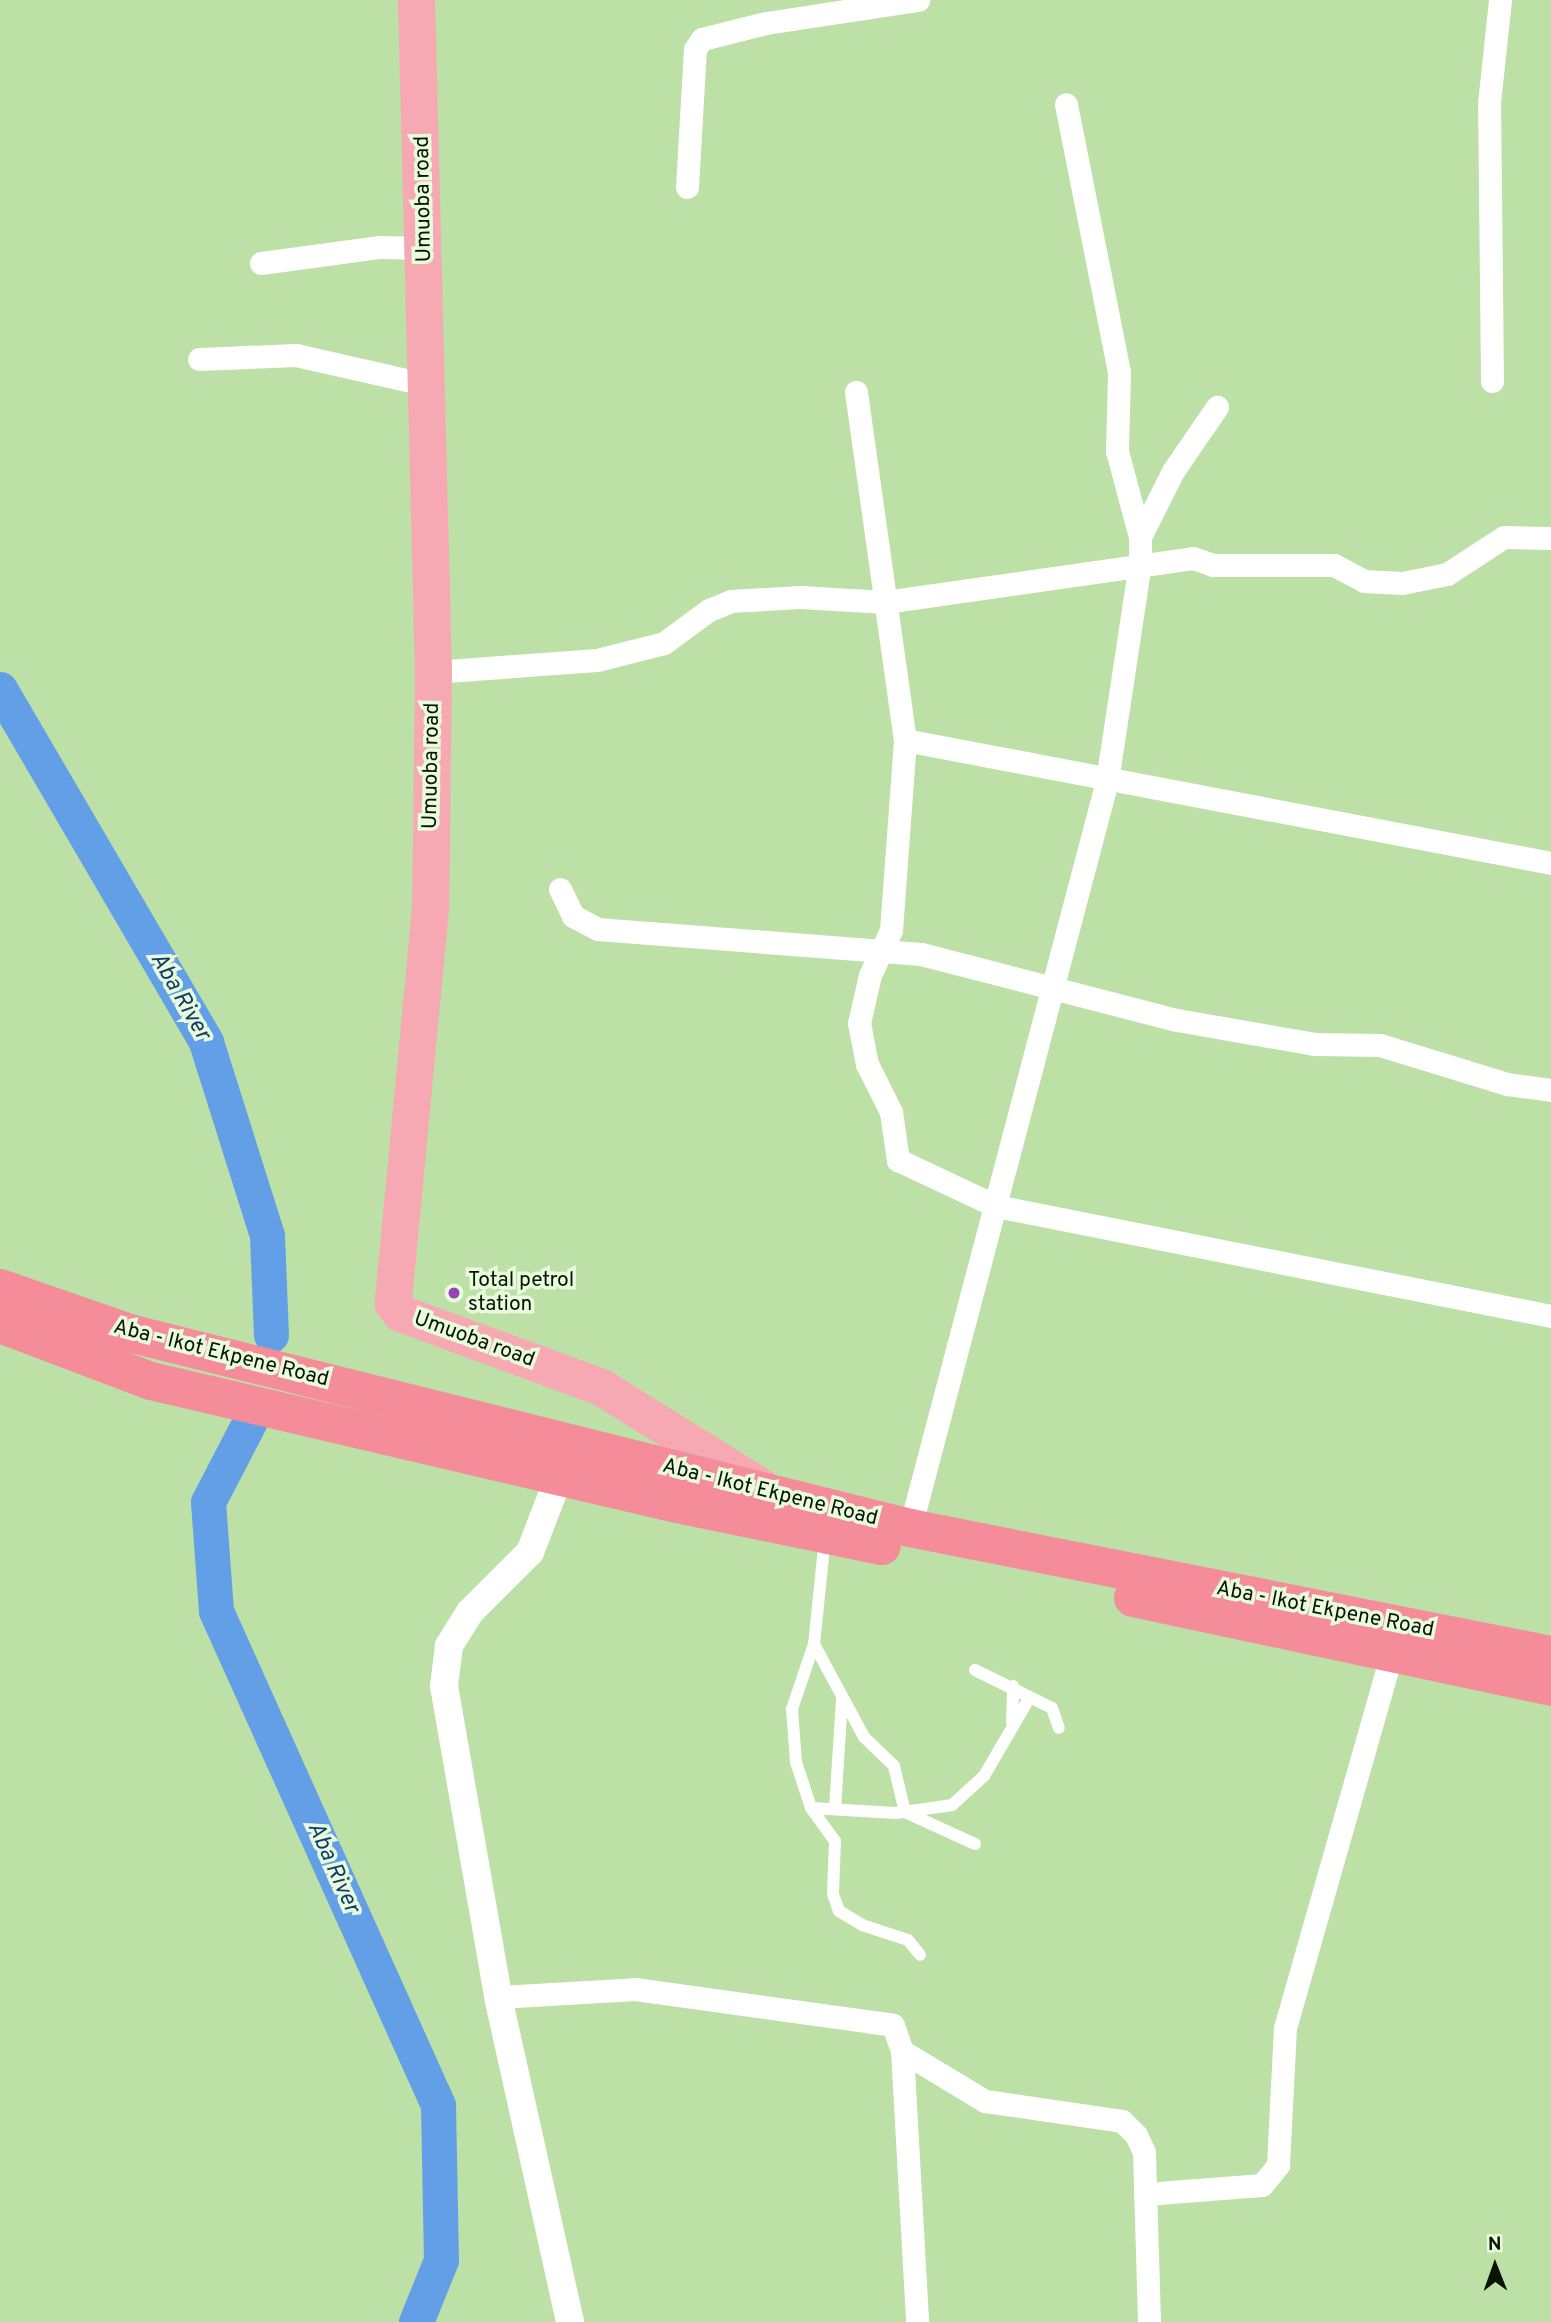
<!DOCTYPE html>
<style>
body{margin:0}
#map{position:relative;width:1551px;height:2322px;overflow:hidden;background:#bce0a5;font-family:Overpass,sans-serif}
div>[style]{position:absolute}
[style*='--x']{left:calc(var(--x)*1px);top:calc(var(--y)*1px);width:calc(var(--w)*1px);rotate:calc(var(--a)*1deg)}
.river>*{height:35px;margin:-17.5px;padding:0 17.5px;transform-origin:17.5px;border-radius:17.5px;background:#639fe7}
.service>*{height:12px;margin:-6px;padding:0 6px;transform-origin:6px;border-radius:6px;background:#fff}
.minor>*{height:23px;margin:-11.5px;padding:0 11.5px;transform-origin:11.5px;border-radius:11.5px;background:#fff}
.tertiary>*{height:28px;margin:-14px;padding:0 14px;transform-origin:14px;border-radius:14px;background:#fff}
.primary>*{height:37px;margin:-18.5px;padding:0 18.5px;transform-origin:18.5px;border-radius:18.5px;background:#f7a9b3}
.trunk>*{height:38px;margin:-19px;padding:0 19px;transform-origin:19px;border-radius:19px;background:#f48c9a}
.dots>*{width:19px;height:19px;translate:-50% -50%;box-sizing:border-box;border:4px solid #e8fbdd;border-radius:50%}
span{translate:-50% -50%;white-space:nowrap;text-align:center;line-height:1.15;-webkit-text-stroke:7px #e8fbdd;paint-order:stroke}
.street-label{font-size:21px;color:#091502}
.poi-label{font-size:21px;color:#091502}
.left{translate:0 -50%;text-align:left}
.water-label{font-size:23px;color:#123c6a;font-style:italic}
.north{position:absolute;left:1460px;top:2231px;width:70px;height:70px;-webkit-text-stroke:5px #e8fbdd;paint-order:stroke;rotate:359deg;font-size:19px;font-weight:700;line-height:28px;text-align:center;color:#091502}
.north::after{content:'';display:block;margin:auto;width:24px;height:32px;background:#091502;clip-path:polygon(50% 0,100% 100%,50% 72%,0 100%)}
</style>
<div id="map">
<div class="river">
<div style="--x:0;--y:689;--w:409;--a:59.7"></div>
<div style="--x:206;--y:1042;--w:203;--a:72.5"></div>
<div style="--x:267;--y:1236;--w:99;--a:87.7"></div>
<div style="--x:250;--y:1421;--w:91;--a:117.4"></div>
<div style="--x:208;--y:1502;--w:109;--a:85.8"></div>
<div style="--x:216;--y:1611;--w:542;--a:65.8"></div>
<div style="--x:438;--y:2105;--w:155;--a:88.9"></div>
<div style="--x:441;--y:2260;--w:67;--a:112"></div>
</div>
<div class="service">
<div style="--x:825;--y:1538;--w:107;--a:95.9"></div>
<div style="--x:814;--y:1644;--w:69;--a:108.7"></div>
<div style="--x:792;--y:1709;--w:53;--a:85.7"></div>
<div style="--x:796;--y:1762;--w:48;--a:71.9"></div>
<div style="--x:811;--y:1808;--w:41;--a:54"></div>
<div style="--x:835;--y:1841;--w:53;--a:92.2"></div>
<div style="--x:833;--y:1894;--w:18;--a:71"></div>
<div style="--x:839;--y:1911;--w:27;--a:31"></div>
<div style="--x:862;--y:1925;--w:48;--a:18.1"></div>
<div style="--x:908;--y:1940;--w:19;--a:51"></div>
<div style="--x:814;--y:1644;--w:106;--a:61.7"></div>
<div style="--x:864;--y:1737;--w:42;--a:44"></div>
<div style="--x:894;--y:1766;--w:47;--a:76.6"></div>
<div style="--x:975;--y:1670;--w:86;--a:26.3"></div>
<div style="--x:1052;--y:1708;--w:21;--a:71"></div>
<div style="--x:1012;--y:1722;--w:36;--a:-88"></div>
<div style="--x:811;--y:1808;--w:85;--a:3.4"></div>
<div style="--x:896;--y:1813;--w:57;--a:-8.1"></div>
<div style="--x:952;--y:1805;--w:43;--a:-42.2"></div>
<div style="--x:984;--y:1776;--w:91;--a:-59.8"></div>
<div style="--x:835;--y:1808;--w:108;--a:-86.3"></div>
<div style="--x:905;--y:1812;--w:77;--a:24.6"></div>
</div>
<div class="minor">
<div style="--x:687;--y:187;--w:138;--a:-86.7"></div>
<div style="--x:695;--y:49;--w:12;--a:-55"></div>
<div style="--x:702;--y:39;--w:66;--a:-14"></div>
<div style="--x:766;--y:23;--w:154;--a:-8.6"></div>
<div style="--x:261;--y:263;--w:120;--a:-7.7"></div>
<div style="--x:380;--y:247;--w:45;--a:1.3"></div>
<div style="--x:199;--y:359;--w:97;--a:-2.4"></div>
<div style="--x:296;--y:355;--w:135;--a:12.8"></div>
<div style="--x:1492;--y:381;--w:278;--a:-90.6"></div>
<div style="--x:1489;--y:103;--w:104;--a:-83.9"></div>
<div style="--x:856;--y:392;--w:351;--a:82"></div>
<div style="--x:905;--y:740;--w:191;--a:94.2"></div>
<div style="--x:891;--y:930;--w:50;--a:115"></div>
<div style="--x:870;--y:975;--w:49;--a:102.9"></div>
<div style="--x:859;--y:1023;--w:42;--a:79"></div>
<div style="--x:867;--y:1064;--w:54;--a:63.4"></div>
<div style="--x:891;--y:1112;--w:49;--a:81.7"></div>
<div style="--x:898;--y:1160;--w:108;--a:25.1"></div>
<div style="--x:996;--y:1206;--w:566;--a:11.21"></div>
<div style="--x:1140;--y:537;--w:74;--a:-63.4"></div>
<div style="--x:1173;--y:471;--w:78;--a:-55.5"></div>
<div style="--x:433;--y:672;--w:164;--a:-4.2"></div>
<div style="--x:597;--y:660;--w:69;--a:-14.2"></div>
<div style="--x:664;--y:643;--w:56;--a:-36.3"></div>
<div style="--x:709;--y:610;--w:24;--a:-22"></div>
<div style="--x:731;--y:601;--w:69;--a:-3.3"></div>
<div style="--x:800;--y:597;--w:85;--a:3.4"></div>
<div style="--x:885;--y:602;--w:311;--a:-8.1"></div>
<div style="--x:1193;--y:558;--w:21;--a:19"></div>
<div style="--x:1213;--y:565;--w:121;--a:0"></div>
<div style="--x:1334;--y:565;--w:34;--a:28"></div>
<div style="--x:1364;--y:581;--w:38;--a:3"></div>
<div style="--x:1402;--y:583;--w:46;--a:-11.3"></div>
<div style="--x:1447;--y:574;--w:68;--a:-33"></div>
<div style="--x:1504;--y:537;--w:47;--a:1.2"></div>
<div style="--x:905;--y:740;--w:658;--a:10.78"></div>
<div style="--x:560;--y:889;--w:30;--a:64"></div>
<div style="--x:573;--y:916;--w:27;--a:28"></div>
<div style="--x:597;--y:929;--w:325;--a:4.4"></div>
<div style="--x:921;--y:954;--w:264;--a:14.5"></div>
<div style="--x:1177;--y:1020;--w:139;--a:9.9"></div>
<div style="--x:1314;--y:1044;--w:66;--a:0.9"></div>
<div style="--x:1380;--y:1045;--w:133;--a:17.1"></div>
<div style="--x:1507;--y:1084;--w:44;--a:7.8"></div>
<div style="--x:910;--y:1528;--w:773;--a:-75.23"></div>
<div style="--x:1107;--y:781;--w:221;--a:-81.4"></div>
<div style="--x:1140;--y:562;--w:25;--a:-90"></div>
<div style="--x:1140;--y:537;--w:89;--a:-105"></div>
<div style="--x:1117;--y:451;--w:79;--a:-88.5"></div>
<div style="--x:1119;--y:372;--w:273;--a:-101.2"></div>
<div style="--x:498;--y:1997;--w:137;--a:-3.3"></div>
<div style="--x:635;--y:1989;--w:260;--a:7.9"></div>
<div style="--x:893;--y:2025;--w:28;--a:71"></div>
<div style="--x:902;--y:2051;--w:271;--a:86.8"></div>
<div style="--x:902;--y:2051;--w:97;--a:31.1"></div>
<div style="--x:985;--y:2101;--w:138;--a:8.3"></div>
<div style="--x:1122;--y:2121;--w:20;--a:45"></div>
<div style="--x:1136;--y:2135;--w:19;--a:65"></div>
<div style="--x:1144;--y:2152;--w:170;--a:88.3"></div>
<div style="--x:1145;--y:2194;--w:117;--a:-4.4"></div>
<div style="--x:1262;--y:2185;--w:26;--a:-51"></div>
<div style="--x:1278;--y:2165;--w:137;--a:-87.1"></div>
<div style="--x:1285;--y:2028;--w:390;--a:-74.1"></div>
</div>
<div class="tertiary">
<div style="--x:559;--y:1477;--w:80;--a:111.1"></div>
<div style="--x:530;--y:1552;--w:85;--a:135"></div>
<div style="--x:470;--y:1612;--w:40;--a:122"></div>
<div style="--x:449;--y:1646;--w:40;--a:97.1"></div>
<div style="--x:444;--y:1686;--w:316;--a:80.1"></div>
<div style="--x:498;--y:1997;--w:333;--a:77.5"></div>
</div>
<div class="primary">
<div style="--x:416;--y:0;--w:672;--a:88.55"></div>
<div style="--x:433;--y:672;--w:236;--a:90.7"></div>
<div style="--x:430;--y:908;--w:397;--a:95.4"></div>
<div style="--x:393;--y:1303;--w:12;--a:55"></div>
<div style="--x:400;--y:1313;--w:214;--a:20.2"></div>
<div style="--x:601;--y:1387;--w:187;--a:31.9"></div>
</div>
<div class="trunk">
<div style="--x:0;--y:1288;--w:141;--a:19.1"></div>
<div style="--x:133;--y:1334;--w:801;--a:14.02"></div>
<div style="--x:910;--y:1528;--w:653;--a:11.21"></div>
<div style="--x:0;--y:1324;--w:161;--a:20.7"></div>
<div style="--x:151;--y:1381;--w:540;--a:13.16"></div>
<div style="--x:677;--y:1504;--w:209;--a:11.6"></div>
<div style="--x:1133;--y:1598;--w:427;--a:12"></div>
</div>
<div class="dots">
<div style="left:454px;top:1293px;background:#9345b6"></div>
</div>
<div class="street-label">
<span style="left:424px;top:199px;rotate:-91deg">Umuoba road</span>
<span style="left:432px;top:766px;rotate:-89deg">Umuoba road</span>
<span style="left:474px;top:1340px;rotate:20deg">Umuoba road</span>
<span style="left:221px;top:1354px;rotate:14deg">Aba - Ikot Ekpene Road</span>
<span style="left:770px;top:1493px;rotate:14deg">Aba - Ikot Ekpene Road</span>
<span style="left:1325px;top:1610px;rotate:11deg">Aba - Ikot Ekpene Road</span>
</div>
<div class="poi-label">
<span class="left" style="left:468px;top:1293px">Total petrol<br>station</span>
</div>
<div class="water-label">
<span style="left:179px;top:997px;rotate:60deg">Aba River</span>
<span style="left:332px;top:1868px;rotate:66deg">Aba River</span>
</div>
<div class="north">N</div>
</div>
